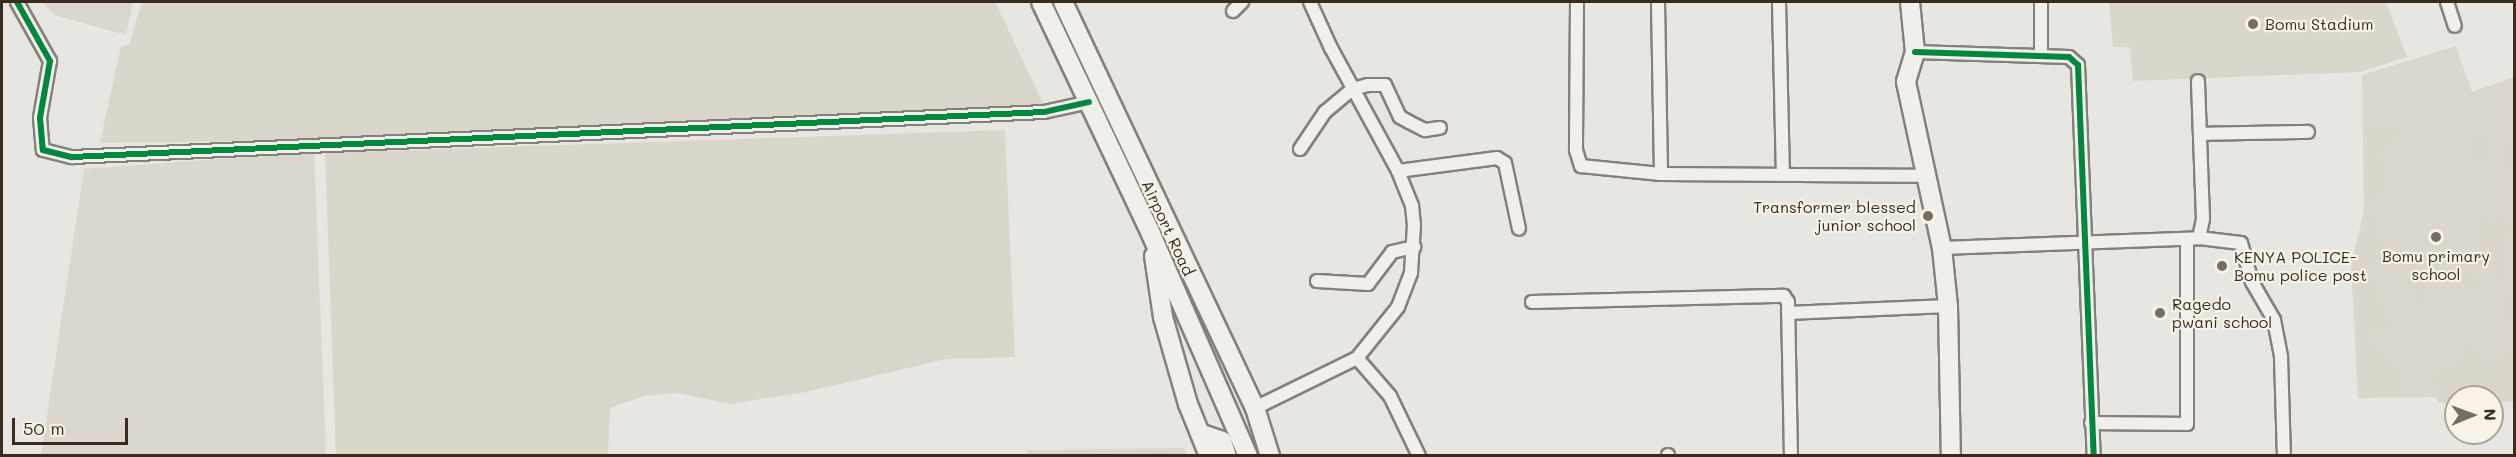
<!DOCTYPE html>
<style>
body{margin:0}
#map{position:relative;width:2516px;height:457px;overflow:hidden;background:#e8e6e0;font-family:Mali,sans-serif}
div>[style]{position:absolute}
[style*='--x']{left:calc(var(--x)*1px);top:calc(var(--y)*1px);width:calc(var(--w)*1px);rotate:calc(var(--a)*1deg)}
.built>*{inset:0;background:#dbd7ce}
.green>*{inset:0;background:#dad6cc}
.roads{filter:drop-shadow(2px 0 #84807a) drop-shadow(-2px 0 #84807a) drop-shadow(0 2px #84807a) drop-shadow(0 -2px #84807a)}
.street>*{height:12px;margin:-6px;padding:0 6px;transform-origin:6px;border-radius:6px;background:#f0efeb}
.secondary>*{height:18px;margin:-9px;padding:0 9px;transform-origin:9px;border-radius:9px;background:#f0efeb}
.cycleway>*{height:6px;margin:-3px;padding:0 3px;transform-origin:3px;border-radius:3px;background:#00873e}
.dots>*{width:16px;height:16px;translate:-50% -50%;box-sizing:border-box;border:3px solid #f7f3e8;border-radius:50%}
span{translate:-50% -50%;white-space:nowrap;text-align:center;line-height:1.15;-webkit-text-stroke:4.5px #f7f3e8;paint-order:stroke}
.poi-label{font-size:16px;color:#3b2a1e}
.left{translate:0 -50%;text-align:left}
.right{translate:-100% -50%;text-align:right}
.street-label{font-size:16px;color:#3b2a1e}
.frame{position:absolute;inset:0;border:3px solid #3b2a1e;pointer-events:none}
.north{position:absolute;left:2444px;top:385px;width:60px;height:60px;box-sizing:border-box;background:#f7f3e8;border:2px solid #aca397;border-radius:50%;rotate:89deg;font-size:16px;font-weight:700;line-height:24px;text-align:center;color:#3b2a1e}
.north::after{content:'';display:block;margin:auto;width:21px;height:27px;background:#786c62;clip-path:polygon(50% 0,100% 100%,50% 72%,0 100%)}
.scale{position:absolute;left:12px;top:418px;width:116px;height:27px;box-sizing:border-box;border:3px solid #3b2a1e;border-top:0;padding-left:8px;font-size:18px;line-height:21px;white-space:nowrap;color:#3b2a1e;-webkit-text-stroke:4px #f7f3e8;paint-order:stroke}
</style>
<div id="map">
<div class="built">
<div style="clip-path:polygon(42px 2px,133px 2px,126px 35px,54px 15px)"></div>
<div style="clip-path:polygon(2456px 46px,2472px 92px,2514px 77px,2514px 396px,2358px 398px,2351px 264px,2364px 211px,2362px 75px)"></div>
<div style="clip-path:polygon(314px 152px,326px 455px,41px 455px,84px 169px)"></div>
<div style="clip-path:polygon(1184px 448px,1187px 455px,1027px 455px,1027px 450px)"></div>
</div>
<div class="green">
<div style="clip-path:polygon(142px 2px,995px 2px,1045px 107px,374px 139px,100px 143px,121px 46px,129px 45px)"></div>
<div style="clip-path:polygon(2109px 2px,2386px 2px,2407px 57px,2360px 72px,2133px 81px,2130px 47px,2113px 47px)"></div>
<div style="clip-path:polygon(2387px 121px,2401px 133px,2380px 152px,2390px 191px,2371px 200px,2385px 253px,2372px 263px,2371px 271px,2392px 325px,2386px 334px,2371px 332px,2374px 343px,2398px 366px,2403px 395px,2361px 395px,2354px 265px,2366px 215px,2368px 124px)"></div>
<div style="clip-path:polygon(1005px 130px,1015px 357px,946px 359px,806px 392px,730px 404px,677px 393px,644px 396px,610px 408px,608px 455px,336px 455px,325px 153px)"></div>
<div style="clip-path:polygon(2485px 135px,2491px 140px,2491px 155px,2479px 165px,2470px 151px,2469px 137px)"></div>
<div style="clip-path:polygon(2514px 140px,2514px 168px,2506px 167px,2498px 155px,2501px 146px)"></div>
<div style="clip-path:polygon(2478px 204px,2489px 222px,2503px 216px,2512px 223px,2513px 229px,2505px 234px,2509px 277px,2498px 280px,2480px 248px,2475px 221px)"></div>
<div style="clip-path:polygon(2450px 239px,2459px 241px,2474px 261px,2480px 285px,2468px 292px)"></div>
<div style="clip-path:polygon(2411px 249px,2428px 298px,2420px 306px,2411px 295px,2400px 257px)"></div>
<div style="clip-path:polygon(2507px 290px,2514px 291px,2514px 401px,2492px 404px,2492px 397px,2456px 397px,2456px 403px,2438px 403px,2432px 375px,2459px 361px,2460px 349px,2472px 341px,2483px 360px,2513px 350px,2499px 299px)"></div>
</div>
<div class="roads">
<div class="street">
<div style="--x:17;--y:2;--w:68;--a:60.8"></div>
<div style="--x:50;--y:61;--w:58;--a:100"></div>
<div style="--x:40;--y:118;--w:32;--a:85"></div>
<div style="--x:43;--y:150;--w:30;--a:14"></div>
<div style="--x:72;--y:157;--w:973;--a:-2.65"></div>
<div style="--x:1044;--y:112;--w:46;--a:-12.5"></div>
<div style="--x:1310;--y:2;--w:51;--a:65.5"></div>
<div style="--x:1331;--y:48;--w:140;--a:61.4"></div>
<div style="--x:1398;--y:171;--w:38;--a:68"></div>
<div style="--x:1412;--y:206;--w:19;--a:84"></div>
<div style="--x:1414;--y:225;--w:48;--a:93.6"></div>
<div style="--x:1411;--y:273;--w:36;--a:111"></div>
<div style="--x:1398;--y:307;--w:65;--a:128.8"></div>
<div style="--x:1577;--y:2;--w:148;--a:90.4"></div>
<div style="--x:1576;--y:150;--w:17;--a:73"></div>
<div style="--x:1581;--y:166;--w:80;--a:5.7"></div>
<div style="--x:1661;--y:174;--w:264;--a:0.4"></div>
<div style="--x:1658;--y:2;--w:172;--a:89"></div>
<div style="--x:1779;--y:2;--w:170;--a:88.7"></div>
<div style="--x:2041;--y:2;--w:54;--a:90"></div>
<div style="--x:2447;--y:2;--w:25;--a:72"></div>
<div style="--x:1233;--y:11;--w:13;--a:-45"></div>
<div style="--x:1915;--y:52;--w:154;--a:1.9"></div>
<div style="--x:2069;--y:57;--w:12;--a:42"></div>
<div style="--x:2078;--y:65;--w:391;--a:87.7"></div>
<div style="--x:2200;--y:134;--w:108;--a:-1.1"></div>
<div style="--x:1300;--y:149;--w:45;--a:-56"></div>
<div style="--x:1325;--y:112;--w:35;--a:-40"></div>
<div style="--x:1352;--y:89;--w:16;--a:-14"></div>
<div style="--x:1368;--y:85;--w:17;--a:0"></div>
<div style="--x:1385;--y:85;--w:35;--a:65"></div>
<div style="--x:1400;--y:117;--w:10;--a:29"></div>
<div style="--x:1409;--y:122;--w:18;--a:27"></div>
<div style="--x:1425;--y:130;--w:15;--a:-8"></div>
<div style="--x:1398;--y:171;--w:100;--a:-7.5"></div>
<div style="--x:1497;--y:158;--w:9;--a:32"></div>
<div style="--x:1505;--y:163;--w:67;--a:78"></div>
<div style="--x:2199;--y:238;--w:42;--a:6.8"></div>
<div style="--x:2241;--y:243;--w:41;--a:74.2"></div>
<div style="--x:2252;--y:282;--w:44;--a:59.9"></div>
<div style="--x:2274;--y:320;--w:38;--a:79"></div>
<div style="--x:2281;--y:357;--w:99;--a:88.3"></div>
<div style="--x:1942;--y:248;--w:257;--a:-2.2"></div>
<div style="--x:2199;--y:238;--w:19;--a:-78"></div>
<div style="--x:2203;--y:219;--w:138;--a:-92.1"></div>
<div style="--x:1317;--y:281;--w:51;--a:3.4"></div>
<div style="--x:1368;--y:284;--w:40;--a:-53"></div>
<div style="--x:1392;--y:252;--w:23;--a:-13"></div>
<div style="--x:1532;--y:302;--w:252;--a:-1.4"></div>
<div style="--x:1784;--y:296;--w:7;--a:56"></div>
<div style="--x:1788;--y:302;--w:154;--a:88.9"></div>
<div style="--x:1788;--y:313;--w:160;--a:-2.5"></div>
<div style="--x:1255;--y:408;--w:114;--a:-26.1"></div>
<div style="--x:1357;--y:358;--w:50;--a:49"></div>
<div style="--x:1390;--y:396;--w:67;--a:64.2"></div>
<div style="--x:2091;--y:423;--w:96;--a:0.6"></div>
<div style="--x:2187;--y:424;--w:184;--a:-90"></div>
<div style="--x:1668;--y:455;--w:1;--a:90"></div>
</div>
<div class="secondary">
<div style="--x:1041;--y:2;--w:257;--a:64.6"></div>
<div style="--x:1151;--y:234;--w:242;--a:66.4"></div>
<div style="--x:1063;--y:2;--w:449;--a:64.7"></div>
<div style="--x:1255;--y:408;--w:50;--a:72.6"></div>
<div style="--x:1910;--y:2;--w:50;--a:84.3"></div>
<div style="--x:1915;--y:52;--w:31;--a:107"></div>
<div style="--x:1906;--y:82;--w:170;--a:77.8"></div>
<div style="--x:1942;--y:248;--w:58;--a:84.1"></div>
<div style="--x:1948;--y:306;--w:150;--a:88.9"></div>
<div style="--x:1154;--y:256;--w:62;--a:81.6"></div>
<div style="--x:1163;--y:317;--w:91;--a:74"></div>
<div style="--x:1188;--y:404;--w:56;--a:68"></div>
<div style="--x:1202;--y:434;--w:21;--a:19"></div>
<div style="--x:1222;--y:441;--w:16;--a:72"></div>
</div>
</div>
<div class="cycleway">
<div style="--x:17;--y:2;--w:68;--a:60.8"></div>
<div style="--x:50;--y:61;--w:58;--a:100"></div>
<div style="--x:40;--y:118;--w:32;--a:85"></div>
<div style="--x:43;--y:150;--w:30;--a:14"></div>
<div style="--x:72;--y:157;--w:973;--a:-2.65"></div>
<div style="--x:1044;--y:112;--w:46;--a:-12.5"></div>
<div style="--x:1915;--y:52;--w:154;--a:1.9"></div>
<div style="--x:2069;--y:57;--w:12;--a:42"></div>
<div style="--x:2078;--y:65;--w:391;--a:87.7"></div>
</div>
<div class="dots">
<div style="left:2253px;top:24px;background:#786c62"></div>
<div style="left:1928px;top:216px;background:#786c62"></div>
<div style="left:2436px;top:237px;background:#786c62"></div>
<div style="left:2222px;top:266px;background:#786c62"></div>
<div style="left:2160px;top:313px;background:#786c62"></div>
</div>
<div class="poi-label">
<span class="left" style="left:2265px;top:24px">Bomu Stadium</span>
<span class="right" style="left:1916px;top:216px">Transformer blessed<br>junior school</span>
<span style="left:2436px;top:265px">Bomu primary<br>school</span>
<span class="left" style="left:2234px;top:266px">KENYA POLICE-<br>Bomu police post</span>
<span class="left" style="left:2172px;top:313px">Ragedo<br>pwani school</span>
</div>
<div class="street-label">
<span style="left:1168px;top:228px;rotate:65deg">Airport Road</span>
</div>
<div class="frame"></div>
<div class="north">N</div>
<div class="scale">50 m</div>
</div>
